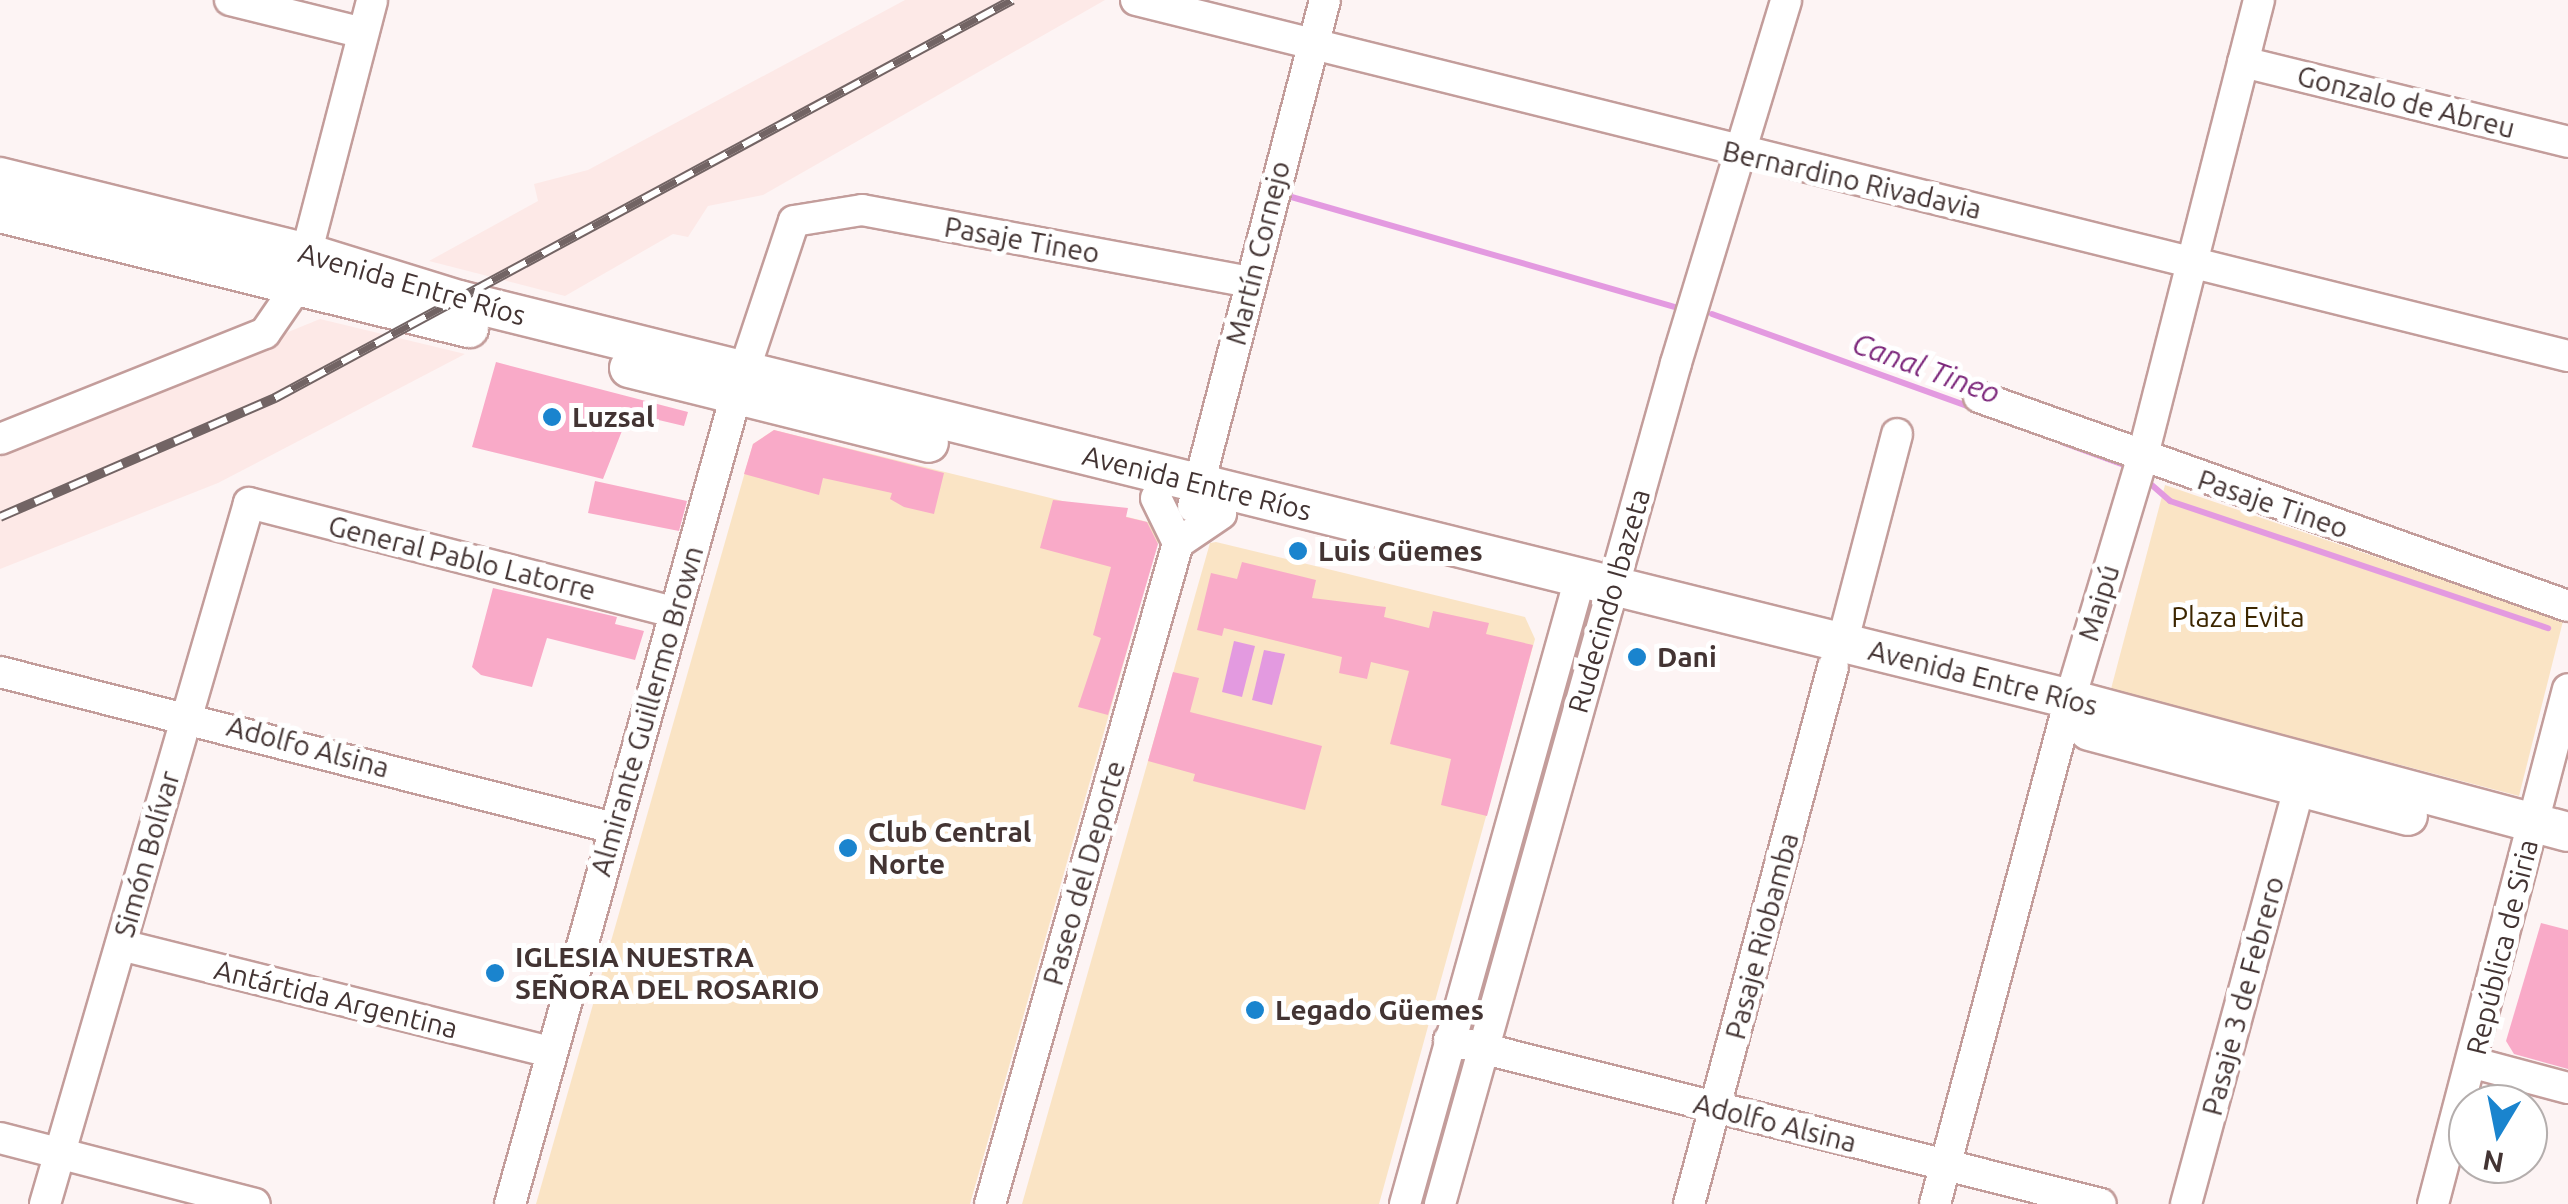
<!DOCTYPE html>
<meta charset="utf-8">
<style>
body{margin:0}
#map{position:relative;width:2568px;height:1204px;overflow:hidden;background:#fdf4f4;font-family:Ubuntu,sans-serif}
div>[style]{position:absolute}
[style*='--x']{left:calc(var(--x)*1px);top:calc(var(--y)*1px);width:calc(var(--w)*1px);rotate:calc(var(--a)*1deg)}
.built>*{inset:0;background:#fde9e7}
.green>*{inset:0;background:#fae4c5}
.water>*{inset:0;background:#e39ae0}
.stream>*{height:6px;margin:-3px;padding:0 3px;transform-origin:3px;border-radius:3px;background:#e39ae0}
.building>*{inset:0;background:#f9aac8}
.roads{filter:drop-shadow(2px 0 #c39d9b) drop-shadow(-2px 0 #c39d9b) drop-shadow(0 2px #c39d9b) drop-shadow(0 -2px #c39d9b)}
.minor>*{height:30px;margin:-15px;padding:0 15px;transform-origin:15px;border-radius:15px;background:#fff}
.major>*{height:38px;margin:-19px;padding:0 19px;transform-origin:19px;border-radius:19px;background:#fff}
.rail>*{height:10px;margin-top:-5px;transform-origin:0;background:repeating-linear-gradient(90deg,#fff 0 19px,#726464 0 38px);box-sizing:border-box;border-block:2px solid #726464}
.dots>*{width:28px;height:28px;translate:-50% -50%;box-sizing:border-box;border:5px solid #fff;border-radius:50%}
span{translate:-50% -50%;white-space:nowrap;text-align:center;line-height:1.15;-webkit-text-stroke:10px #fff;paint-order:stroke}
.street-label{font-size:28px;color:#433433}
.poi-label{font-size:28px;color:#433433;font-weight:700}
.left{translate:0 -50%;text-align:left}
.park-label{font-size:28px;color:#3c2600}
.water-label{font-size:30px;color:#7c277b;font-style:italic}
.north{position:absolute;left:2448px;top:1084px;width:100px;height:100px;box-sizing:border-box;background:#fff;border:2px solid #b4aead;border-radius:50%;rotate:190deg;font-size:28px;font-weight:700;line-height:40px;text-align:center;color:#433433}
.north::after{content:'';display:block;margin:auto;width:35px;height:45px;background:#1a84ce;clip-path:polygon(50% 0,100% 100%,50% 72%,0 100%)}
</style>
<div id="map">
<div class="built">
<div style="clip-path:polygon(905px 0,1105px 0,763px 195px,708px 206px,688px 237px,673px 234px,565px 296px,429px 261px,538px 201px,534px 184px,588px 170px)"></div>
<div style="clip-path:polygon(320px 319px,465px 354px,218px 483px,0 569px,0 450px)"></div>
</div>
<div class="green">
<div style="clip-path:polygon(774px 430px,1152px 523px,1159px 538px,970px 1204px,536px 1204px,753px 444px)"></div>
<div style="clip-path:polygon(2165px 485px,2563px 621px,2519px 796px,2111px 689px)"></div>
<div style="clip-path:polygon(1216px 542px,1525px 617px,1535px 639px,1379px 1204px,1022px 1204px,1210px 543px)"></div>
<div style="clip-path:polygon(1577px 631px,1588px 634px,1482px 1018px,1471px 1015px)"></div>
</div>
<div class="water">
<div style="clip-path:polygon(1234px 641px,1255px 646px,1242px 697px,1222px 692px)"></div>
<div style="clip-path:polygon(1264px 650px,1285px 654px,1272px 705px,1252px 700px)"></div>
</div>
<div class="stream">
<div style="--x:1288;--y:196;--w:410;--a:16"></div>
<div style="--x:1712;--y:314;--w:277;--a:19.8"></div>
<div style="--x:2064;--y:443;--w:64;--a:20.1"></div>
<div style="--x:2146;--y:480;--w:32;--a:41"></div>
<div style="--x:2170;--y:501;--w:399;--a:18.6"></div>
</div>
<div class="building">
<div style="clip-path:polygon(496px 362px,688px 412px,684px 426px,629px 413px,603px 479px,472px 447px)"></div>
<div style="clip-path:polygon(774px 430px,944px 473px,934px 514px,904px 507px,890px 499px,892px 493px,823px 478px,819px 495px,744px 474px,753px 444px)"></div>
<div style="clip-path:polygon(595px 481px,687px 501px,679px 531px,588px 513px)"></div>
<div style="clip-path:polygon(1053px 500px,1128px 508px,1126px 517px,1147px 522px,1158px 544px,1108px 715px,1078px 707px,1101px 638px,1093px 635px,1111px 567px,1040px 548px)"></div>
<div style="clip-path:polygon(1242px 562px,1316px 580px,1312px 598px,1386px 607px,1384px 617px,1429px 628px,1433px 611px,1489px 623px,1486px 634px,1533px 645px,1487px 816px,1441px 805px,1451px 759px,1390px 744px,1409px 671px,1371px 662px,1367px 679px,1339px 673px,1342px 657px,1224px 628px,1222px 636px,1197px 630px,1211px 573px,1237px 579px)"></div>
<div style="clip-path:polygon(493px 588px,617px 617px,615px 624px,644px 631px,635px 660px,547px 638px,532px 687px,481px 675px,472px 667px)"></div>
<div style="clip-path:polygon(1173px 672px,1199px 678px,1190px 712px,1322px 746px,1305px 810px,1193px 781px,1195px 774px,1148px 761px)"></div>
<div style="clip-path:polygon(2541px 923px,2568px 930px,2568px 1069px,2514px 1054px,2506px 1041px)"></div>
</div>
<div class="roads">
<div class="minor">
<div style="--x:230;--y:0;--w:137;--a:13.9"></div>
<div style="--x:1136;--y:0;--w:1476;--a:13.96"></div>
<div style="--x:2243;--y:62;--w:335;--a:13.8"></div>
<div style="--x:1979;--y:397;--w:625;--a:19.54"></div>
<div style="--x:0;--y:439;--w:285;--a:-21.8"></div>
<div style="--x:265;--y:333;--w:58;--a:-55.5"></div>
<div style="--x:298;--y:285;--w:294;--a:-75.4"></div>
<div style="--x:1156;--y:498;--w:50;--a:63.9"></div>
<div style="--x:1178;--y:543;--w:52;--a:-34"></div>
<div style="--x:1193;--y:507;--w:524;--a:-75.41"></div>
<div style="--x:1842;--y:644;--w:217;--a:-75.3"></div>
<div style="--x:0;--y:672;--w:634;--a:14.26"></div>
<div style="--x:121;--y:945;--w:443;--a:14"></div>
<div style="--x:1449;--y:1040;--w:672;--a:14.12"></div>
<div style="--x:2474;--y:1063;--w:97;--a:14.9"></div>
<div style="--x:0;--y:1138;--w:263;--a:14.5"></div>
<div style="--x:45;--y:1204;--w:730;--a:-73.77"></div>
<div style="--x:249;--y:503;--w:439;--a:14.4"></div>
<div style="--x:510;--y:1204;--w:840;--a:-74.39"></div>
<div style="--x:736;--y:395;--w:183;--a:-71.6"></div>
<div style="--x:794;--y:221;--w:69;--a:-9.2"></div>
<div style="--x:862;--y:210;--w:396;--a:10.5"></div>
<div style="--x:990;--y:1204;--w:687;--a:-74.12"></div>
<div style="--x:1405;--y:1204;--w:650;--a:-74.38"></div>
<div style="--x:1440;--y:1204;--w:873;--a:-74.32"></div>
<div style="--x:1676;--y:363;--w:379;--a:-73.1"></div>
<div style="--x:1689;--y:1204;--w:556;--a:-74.99"></div>
<div style="--x:1935;--y:1204;--w:523;--a:-75.03"></div>
<div style="--x:2070;--y:699;--w:251;--a:-73.3"></div>
<div style="--x:2142;--y:459;--w:474;--a:-75.7"></div>
<div style="--x:2186;--y:1204;--w:430;--a:-74.8"></div>
<div style="--x:2433;--y:1204;--w:532;--a:-75.31"></div>
</div>
<div class="major">
<div style="--x:0;--y:177;--w:316;--a:13.9"></div>
<div style="--x:307;--y:253;--w:159;--a:17.2"></div>
<div style="--x:459;--y:300;--w:1660;--a:13.91"></div>
<div style="--x:2070;--y:699;--w:515;--a:14.95"></div>
<div style="--x:0;--y:213;--w:483;--a:13.8"></div>
<div style="--x:629;--y:368;--w:309;--a:14"></div>
<div style="--x:2089;--y:731;--w:330;--a:14.9"></div>
</div>
</div>
<div class="rail">
<div style="--x:0;--y:517;--w:300;--a:-23.4"></div>
<div style="--x:275;--y:398;--w:838;--a:-28.37"></div>
</div>
<div class="dots">
<div style="left:552px;top:417px;background:#1a84ce"></div>
<div style="left:1298px;top:551px;background:#1a84ce"></div>
<div style="left:1637px;top:657px;background:#1a84ce"></div>
<div style="left:848px;top:848px;background:#1a84ce"></div>
<div style="left:495px;top:973px;background:#1a84ce"></div>
<div style="left:1255px;top:1010px;background:#1a84ce"></div>
</div>
<div class="street-label">
<span style="left:2406px;top:102px;rotate:14deg">Gonzalo de Abreu</span>
<span style="left:1852px;top:180px;rotate:13deg">Bernardino Rivadavia</span>
<span style="left:1022px;top:240px;rotate:10deg">Pasaje Tineo</span>
<span style="left:1258px;top:253px;rotate:-76deg">Martín Cornejo</span>
<span style="left:412px;top:284px;rotate:16deg">Avenida Entre Ríos</span>
<span style="left:1197px;top:483px;rotate:14deg">Avenida Entre Ríos</span>
<span style="left:2273px;top:504px;rotate:19deg">Pasaje Tineo</span>
<span style="left:462px;top:558px;rotate:14deg">General Pablo Latorre</span>
<span style="left:1609px;top:601px;rotate:-74deg">Rudecindo Ibazeta</span>
<span style="left:2099px;top:603px;rotate:-73deg">Maipú</span>
<span style="left:1983px;top:678px;rotate:14deg">Avenida Entre Ríos</span>
<span style="left:647px;top:711px;rotate:-74deg">Almirante Guillermo Brown</span>
<span style="left:308px;top:747px;rotate:15deg">Adolfo Alsina</span>
<span style="left:147px;top:854px;rotate:-74deg">Simón Bolívar</span>
<span style="left:1084px;top:873px;rotate:-74deg">Paseo del Deporte</span>
<span style="left:1762px;top:936px;rotate:-75deg">Pasaje Riobamba</span>
<span style="left:2502px;top:947px;rotate:-76deg">República de Siria</span>
<span style="left:2243px;top:996px;rotate:-75deg">Pasaje 3 de Febrero</span>
<span style="left:336px;top:999px;rotate:14deg">Antártida Argentina</span>
<span style="left:1775px;top:1123px;rotate:14deg">Adolfo Alsina</span>
</div>
<div class="poi-label">
<span class="left" style="left:572px;top:417px">Luzsal</span>
<span class="left" style="left:1318px;top:551px">Luis Güemes</span>
<span class="left" style="left:1657px;top:657px">Dani</span>
<span class="left" style="left:868px;top:848px">Club Central<br>Norte</span>
<span class="left" style="left:515px;top:973px">IGLESIA NUESTRA<br>SEÑORA DEL ROSARIO</span>
<span class="left" style="left:1275px;top:1010px">Legado Güemes</span>
</div>
<div class="park-label">
<span style="left:2238px;top:617px">Plaza Evita</span>
</div>
<div class="water-label">
<span style="left:1926px;top:368px;rotate:20deg">Canal Tineo</span>
</div>
<div class="north">N</div>
</div>
